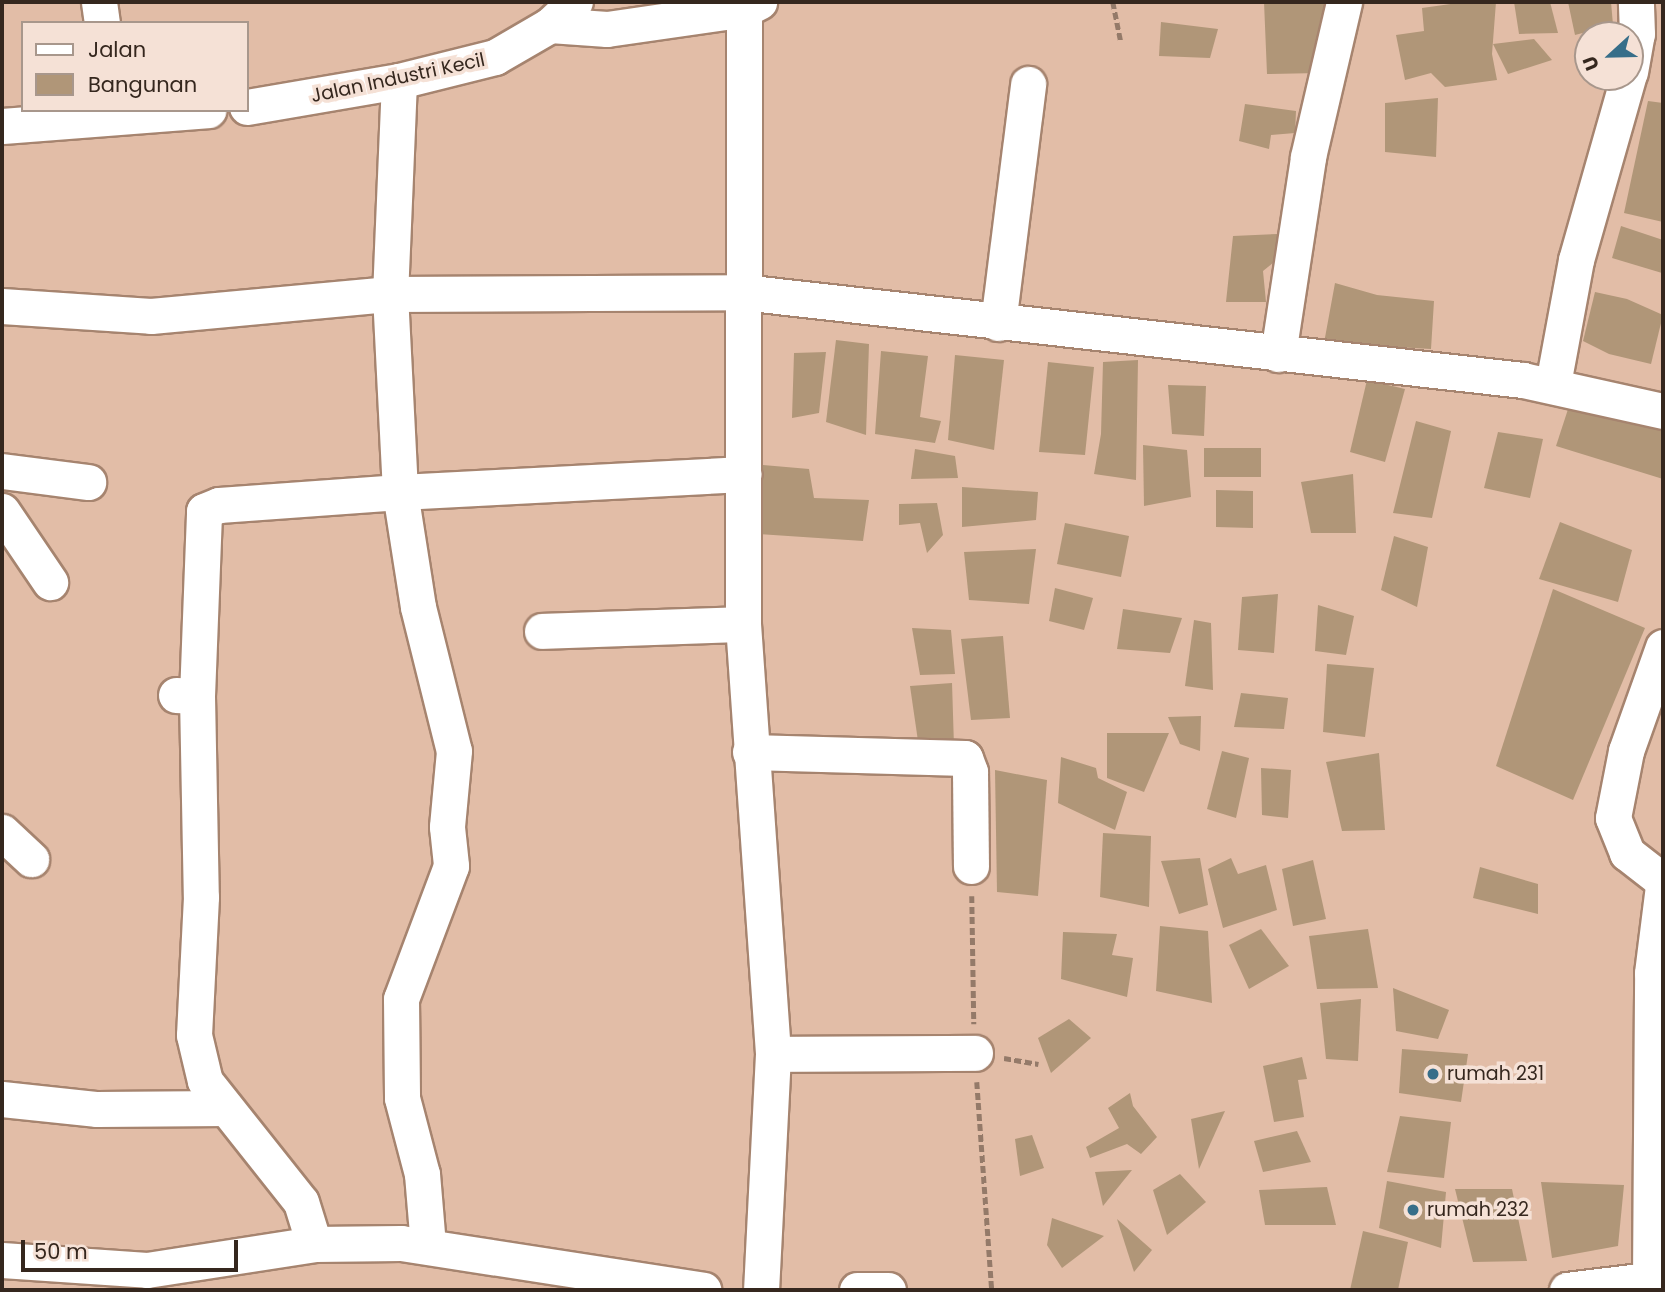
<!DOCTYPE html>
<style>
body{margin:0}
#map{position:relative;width:1665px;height:1292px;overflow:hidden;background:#e2bda7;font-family:Poppins,sans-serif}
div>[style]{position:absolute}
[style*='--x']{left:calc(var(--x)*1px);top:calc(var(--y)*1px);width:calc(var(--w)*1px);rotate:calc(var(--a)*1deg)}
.building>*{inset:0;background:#b09678}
.path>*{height:4.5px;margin-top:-2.25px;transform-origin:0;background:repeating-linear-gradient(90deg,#947a69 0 7px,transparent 0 10.5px)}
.roads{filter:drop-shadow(2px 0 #a6846f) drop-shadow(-2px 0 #a6846f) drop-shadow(0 2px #a6846f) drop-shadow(0 -2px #a6846f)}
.minor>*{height:35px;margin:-17.5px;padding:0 17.5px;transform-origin:17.5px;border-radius:17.5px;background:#fff}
.dots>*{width:19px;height:19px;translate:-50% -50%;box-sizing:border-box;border:4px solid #f5e1d6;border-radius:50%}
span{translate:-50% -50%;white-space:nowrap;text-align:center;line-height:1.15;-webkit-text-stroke:7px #f5e1d6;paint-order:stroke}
.street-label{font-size:19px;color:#35271e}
.poi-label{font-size:19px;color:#35271e}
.left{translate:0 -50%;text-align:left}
.frame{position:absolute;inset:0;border:4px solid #35271e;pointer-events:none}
.legend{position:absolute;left:21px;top:21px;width:228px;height:91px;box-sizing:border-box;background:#f5e1d6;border:2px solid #a8978c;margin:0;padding:9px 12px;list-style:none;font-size:21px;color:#35271e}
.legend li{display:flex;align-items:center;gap:14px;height:35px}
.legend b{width:35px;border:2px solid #a8978c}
.north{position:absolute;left:1574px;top:21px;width:70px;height:70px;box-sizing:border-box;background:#f5e1d6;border:2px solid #a8978c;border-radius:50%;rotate:248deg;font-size:19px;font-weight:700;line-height:28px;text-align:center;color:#35271e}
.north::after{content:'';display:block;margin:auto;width:24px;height:32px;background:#376e89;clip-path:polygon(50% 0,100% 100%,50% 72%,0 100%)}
.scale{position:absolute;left:21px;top:1240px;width:217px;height:32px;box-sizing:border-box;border:4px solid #35271e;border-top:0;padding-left:9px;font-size:21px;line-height:24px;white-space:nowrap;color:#35271e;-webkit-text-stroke:5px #f5e1d6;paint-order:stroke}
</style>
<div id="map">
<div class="building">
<div style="clip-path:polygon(1264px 2px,1327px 2px,1319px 25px,1319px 73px,1267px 74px)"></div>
<div style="clip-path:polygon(1465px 2px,1496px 2px,1492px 54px,1497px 80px,1445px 87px,1431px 73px,1405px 80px,1396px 35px,1424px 31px,1422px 8px)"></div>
<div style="clip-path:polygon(1514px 2px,1550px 2px,1558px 33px,1519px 34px)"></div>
<div style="clip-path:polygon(1568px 2px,1611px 2px,1613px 25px,1575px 35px)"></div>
<div style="clip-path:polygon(1161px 22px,1218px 29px,1210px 58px,1159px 56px)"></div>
<div style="clip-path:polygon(1534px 39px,1552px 60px,1508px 74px,1493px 44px)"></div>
<div style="clip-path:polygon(1438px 98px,1436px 157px,1385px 152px,1385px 103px)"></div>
<div style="clip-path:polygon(1648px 101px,1663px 103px,1663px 222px,1624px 213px)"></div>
<div style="clip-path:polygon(1245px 104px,1296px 111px,1295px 133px,1271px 135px,1269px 149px,1239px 141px)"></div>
<div style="clip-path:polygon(1621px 226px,1663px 240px,1662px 273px,1612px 258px)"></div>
<div style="clip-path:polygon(1278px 234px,1279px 258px,1263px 271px,1266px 302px,1226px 302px,1233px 236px)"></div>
<div style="clip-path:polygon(1335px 283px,1377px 295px,1434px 301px,1431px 349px,1324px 343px)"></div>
<div style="clip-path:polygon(1595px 292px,1627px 299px,1663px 315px,1651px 364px,1609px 354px,1583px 341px)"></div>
<div style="clip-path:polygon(836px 340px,869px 344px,866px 435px,826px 422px)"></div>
<div style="clip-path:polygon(881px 351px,928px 356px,920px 417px,941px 421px,935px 443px,875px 434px)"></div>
<div style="clip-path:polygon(826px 352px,819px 413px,792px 418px,794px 353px)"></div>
<div style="clip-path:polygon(955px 355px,1004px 360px,994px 450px,948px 440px)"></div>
<div style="clip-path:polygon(1138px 360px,1136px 480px,1094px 474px,1101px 434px,1103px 362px)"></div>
<div style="clip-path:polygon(1048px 362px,1094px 367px,1085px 455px,1039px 452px)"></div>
<div style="clip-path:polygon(1367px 380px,1405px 389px,1385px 462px,1350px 452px)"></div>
<div style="clip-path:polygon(1168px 385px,1206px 386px,1204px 436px,1172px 434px)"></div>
<div style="clip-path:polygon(1571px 400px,1663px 431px,1663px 479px,1556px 446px)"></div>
<div style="clip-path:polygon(1416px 421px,1451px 431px,1432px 518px,1393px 513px)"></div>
<div style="clip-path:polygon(1498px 432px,1543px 439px,1530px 498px,1484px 488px)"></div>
<div style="clip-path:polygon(1143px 445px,1187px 450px,1191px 497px,1144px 506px)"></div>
<div style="clip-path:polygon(1204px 448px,1261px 448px,1261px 477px,1204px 477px)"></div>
<div style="clip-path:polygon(915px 449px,955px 456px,958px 478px,911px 479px)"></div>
<div style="clip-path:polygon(763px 465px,809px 469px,814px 498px,869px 500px,863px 541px,759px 534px)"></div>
<div style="clip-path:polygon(1353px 474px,1356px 533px,1311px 533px,1301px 482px)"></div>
<div style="clip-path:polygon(962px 487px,1038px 492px,1036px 520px,962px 527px)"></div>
<div style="clip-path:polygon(1216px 490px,1253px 491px,1253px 528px,1216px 527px)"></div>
<div style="clip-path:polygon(937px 503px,943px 535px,927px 553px,920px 523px,899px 525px,899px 504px)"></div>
<div style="clip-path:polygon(1560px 522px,1632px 550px,1618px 602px,1539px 579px)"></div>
<div style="clip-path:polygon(1065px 523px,1129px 536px,1121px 577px,1057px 564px)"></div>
<div style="clip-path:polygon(1394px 536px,1428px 547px,1417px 607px,1381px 590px)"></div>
<div style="clip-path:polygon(1036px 549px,1029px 604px,969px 600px,964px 552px)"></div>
<div style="clip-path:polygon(1055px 588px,1093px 598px,1084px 630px,1049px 621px)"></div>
<div style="clip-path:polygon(1553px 589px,1645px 628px,1573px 800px,1496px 766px)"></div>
<div style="clip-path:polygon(1278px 594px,1274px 653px,1238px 650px,1242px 597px)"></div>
<div style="clip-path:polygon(1318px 605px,1354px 616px,1346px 655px,1315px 651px)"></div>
<div style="clip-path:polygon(1123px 609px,1182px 618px,1170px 653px,1117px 649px)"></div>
<div style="clip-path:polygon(1194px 620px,1211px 623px,1213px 690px,1185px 686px)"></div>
<div style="clip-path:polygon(912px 628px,951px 630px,955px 674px,920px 675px)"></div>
<div style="clip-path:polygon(1003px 636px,1010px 718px,971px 720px,961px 639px)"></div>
<div style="clip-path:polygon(1327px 664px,1374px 668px,1365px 737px,1323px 732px)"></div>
<div style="clip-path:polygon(952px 683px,954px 746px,919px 748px,910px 686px)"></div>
<div style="clip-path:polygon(1241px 693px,1288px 698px,1284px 729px,1234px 727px)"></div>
<div style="clip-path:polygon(1201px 716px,1200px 751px,1180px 744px,1168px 717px)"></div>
<div style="clip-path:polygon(1107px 733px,1169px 733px,1144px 792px,1107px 778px)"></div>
<div style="clip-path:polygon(1222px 751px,1249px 758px,1236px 818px,1207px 809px)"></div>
<div style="clip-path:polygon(1379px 753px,1385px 830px,1342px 831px,1326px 762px)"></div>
<div style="clip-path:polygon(1061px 757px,1096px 768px,1098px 778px,1127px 792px,1115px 830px,1058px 803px)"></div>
<div style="clip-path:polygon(1261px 768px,1291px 770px,1288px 818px,1262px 815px)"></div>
<div style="clip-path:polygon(995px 770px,1047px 780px,1038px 896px,997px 892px)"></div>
<div style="clip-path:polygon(1103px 833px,1151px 836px,1149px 907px,1100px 897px)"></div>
<div style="clip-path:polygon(1200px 858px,1208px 905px,1179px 914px,1161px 861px)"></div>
<div style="clip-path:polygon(1231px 858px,1238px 874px,1266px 865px,1277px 910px,1223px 928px,1208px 869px)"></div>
<div style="clip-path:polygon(1313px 860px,1326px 919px,1293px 926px,1282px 869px)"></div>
<div style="clip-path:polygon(1480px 867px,1538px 884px,1538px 914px,1473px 898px)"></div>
<div style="clip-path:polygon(1160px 926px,1208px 931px,1212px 1003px,1156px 991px)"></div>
<div style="clip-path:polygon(1261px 929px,1289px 966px,1249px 989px,1229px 945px)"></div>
<div style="clip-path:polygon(1368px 929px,1378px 988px,1317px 989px,1309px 936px)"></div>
<div style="clip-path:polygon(1063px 932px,1117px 934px,1112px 955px,1133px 958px,1127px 997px,1061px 979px)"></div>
<div style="clip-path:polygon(1393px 988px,1449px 1010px,1438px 1039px,1396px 1031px)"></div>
<div style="clip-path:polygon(1361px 999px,1358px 1061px,1326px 1059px,1320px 1003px)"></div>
<div style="clip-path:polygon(1069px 1019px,1091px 1038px,1051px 1073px,1038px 1038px)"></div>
<div style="clip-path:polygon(1402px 1049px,1468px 1054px,1461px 1102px,1399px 1093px)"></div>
<div style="clip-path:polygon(1302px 1057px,1307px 1079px,1298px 1080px,1304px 1117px,1274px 1122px,1263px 1066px)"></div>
<div style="clip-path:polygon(1130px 1093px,1133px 1106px,1157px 1137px,1141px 1154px,1127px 1144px,1090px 1158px,1086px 1147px,1119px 1128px,1108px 1108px)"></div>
<div style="clip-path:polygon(1225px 1111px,1199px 1169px,1191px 1119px)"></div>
<div style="clip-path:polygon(1400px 1116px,1451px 1122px,1444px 1178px,1387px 1172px)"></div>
<div style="clip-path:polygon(1297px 1131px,1311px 1162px,1263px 1172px,1254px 1141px)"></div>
<div style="clip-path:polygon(1032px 1135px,1044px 1168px,1020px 1176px,1015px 1139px)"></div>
<div style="clip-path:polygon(1132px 1170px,1103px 1206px,1095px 1172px)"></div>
<div style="clip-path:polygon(1180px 1174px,1206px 1202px,1167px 1235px,1153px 1190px)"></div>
<div style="clip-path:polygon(1387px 1181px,1446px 1192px,1441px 1248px,1379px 1228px)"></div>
<div style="clip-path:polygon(1541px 1182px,1624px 1185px,1618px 1246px,1552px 1258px)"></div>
<div style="clip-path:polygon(1327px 1187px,1336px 1225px,1265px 1225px,1259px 1190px)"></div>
<div style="clip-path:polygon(1455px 1189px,1512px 1189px,1527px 1261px,1473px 1262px)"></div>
<div style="clip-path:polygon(1052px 1218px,1104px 1236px,1062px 1268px,1047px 1245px)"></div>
<div style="clip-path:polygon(1117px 1219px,1152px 1250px,1134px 1272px)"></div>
<div style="clip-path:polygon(1363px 1231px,1408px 1242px,1398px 1290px,1350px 1290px)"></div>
</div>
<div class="path">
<div style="--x:1113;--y:2;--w:41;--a:78.7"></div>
<div style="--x:972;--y:896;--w:128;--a:89.1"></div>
<div style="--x:1004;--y:1058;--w:35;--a:10"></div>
<div style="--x:977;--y:1082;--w:209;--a:85.9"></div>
</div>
<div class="roads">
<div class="minor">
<div style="--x:99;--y:2;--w:21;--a:82"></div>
<div style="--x:744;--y:2;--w:622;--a:90.09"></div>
<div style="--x:743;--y:624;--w:431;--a:86"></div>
<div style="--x:773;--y:1054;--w:236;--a:92.9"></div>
<div style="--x:550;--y:25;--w:57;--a:4"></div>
<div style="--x:607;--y:29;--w:139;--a:-8.2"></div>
<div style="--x:745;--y:9;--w:16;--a:-27"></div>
<div style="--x:1630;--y:72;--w:39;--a:-80"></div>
<div style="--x:1637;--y:34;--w:32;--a:-92"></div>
<div style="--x:399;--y:81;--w:213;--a:92.4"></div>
<div style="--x:390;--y:294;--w:198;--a:87.1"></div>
<div style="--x:400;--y:492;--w:116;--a:81.1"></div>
<div style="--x:418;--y:607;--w:148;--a:76"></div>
<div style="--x:454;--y:751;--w:76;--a:95.3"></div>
<div style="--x:447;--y:827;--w:39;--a:84"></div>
<div style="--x:451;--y:866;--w:142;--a:110.6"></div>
<div style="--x:401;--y:999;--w:99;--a:89.4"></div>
<div style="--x:402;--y:1098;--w:79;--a:75.3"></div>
<div style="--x:422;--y:1174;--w:71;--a:85.2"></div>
<div style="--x:247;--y:107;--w:154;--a:-9.7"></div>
<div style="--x:399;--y:81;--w:99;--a:-14"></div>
<div style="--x:495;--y:57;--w:64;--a:-30.2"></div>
<div style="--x:550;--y:25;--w:34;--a:-43"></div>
<div style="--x:2;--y:126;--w:207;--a:-4.4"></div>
<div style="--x:2;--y:306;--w:149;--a:3.8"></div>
<div style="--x:151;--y:316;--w:240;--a:-5.3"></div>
<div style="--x:390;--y:294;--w:352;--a:-0.3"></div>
<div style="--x:742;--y:292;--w:786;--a:6.43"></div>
<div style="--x:1523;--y:380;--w:143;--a:12.5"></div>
<div style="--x:998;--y:323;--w:241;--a:-82.8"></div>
<div style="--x:1278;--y:354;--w:199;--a:-81.3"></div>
<div style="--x:1308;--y:157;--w:159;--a:-76.9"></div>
<div style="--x:1553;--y:384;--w:126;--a:-79.5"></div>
<div style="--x:1576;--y:260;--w:190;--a:-74.1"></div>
<div style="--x:2;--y:471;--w:87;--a:7.3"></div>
<div style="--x:2;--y:511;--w:86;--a:55.9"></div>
<div style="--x:542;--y:631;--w:201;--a:-2"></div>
<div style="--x:1663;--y:647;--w:110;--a:109.6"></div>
<div style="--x:1626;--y:751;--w:68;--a:101"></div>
<div style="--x:1613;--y:818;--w:38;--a:68"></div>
<div style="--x:1627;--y:853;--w:46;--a:37.9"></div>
<div style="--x:176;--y:695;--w:21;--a:3"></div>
<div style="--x:197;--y:696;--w:185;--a:-87.8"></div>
<div style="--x:204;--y:511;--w:16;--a:-22"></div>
<div style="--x:219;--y:505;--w:181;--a:-4.1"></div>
<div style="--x:400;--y:492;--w:344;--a:-3"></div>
<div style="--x:197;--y:696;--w:201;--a:88.9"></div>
<div style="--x:201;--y:897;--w:138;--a:92.9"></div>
<div style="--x:194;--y:1035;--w:47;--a:76.6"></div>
<div style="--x:205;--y:1081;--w:154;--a:51.6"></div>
<div style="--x:301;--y:1202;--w:44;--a:72.8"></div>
<div style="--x:750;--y:752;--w:215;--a:1.6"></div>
<div style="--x:965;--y:758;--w:15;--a:70"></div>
<div style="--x:970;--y:772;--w:94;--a:89.4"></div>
<div style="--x:2;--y:832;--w:40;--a:43"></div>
<div style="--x:773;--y:1054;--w:202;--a:-0.3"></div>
<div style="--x:2;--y:1099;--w:96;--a:6"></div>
<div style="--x:97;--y:1109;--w:129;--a:-0.4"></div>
<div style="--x:2;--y:1260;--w:145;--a:3.9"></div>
<div style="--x:147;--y:1270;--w:169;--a:-8.8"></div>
<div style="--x:314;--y:1244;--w:87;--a:-0.7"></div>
<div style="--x:401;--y:1243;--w:306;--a:8.8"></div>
<div style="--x:1650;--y:1279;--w:306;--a:-89.6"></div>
<div style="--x:1652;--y:973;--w:88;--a:-82.8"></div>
<div style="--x:857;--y:1290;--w:31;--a:0"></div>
<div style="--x:1567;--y:1290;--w:97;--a:-7.1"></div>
</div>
</div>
<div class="dots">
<div style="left:1433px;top:1074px;background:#376e89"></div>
<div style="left:1413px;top:1210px;background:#376e89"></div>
</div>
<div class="street-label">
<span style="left:398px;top:78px;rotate:-12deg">Jalan Industri Kecil</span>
</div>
<div class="poi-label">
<span class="left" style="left:1447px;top:1074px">rumah 231</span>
<span class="left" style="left:1427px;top:1210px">rumah 232</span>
</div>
<div class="frame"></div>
<ul class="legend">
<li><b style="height:9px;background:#fff"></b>Jalan</li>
<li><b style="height:19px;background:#b09678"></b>Bangunan</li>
</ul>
<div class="north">U</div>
<div class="scale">50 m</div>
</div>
